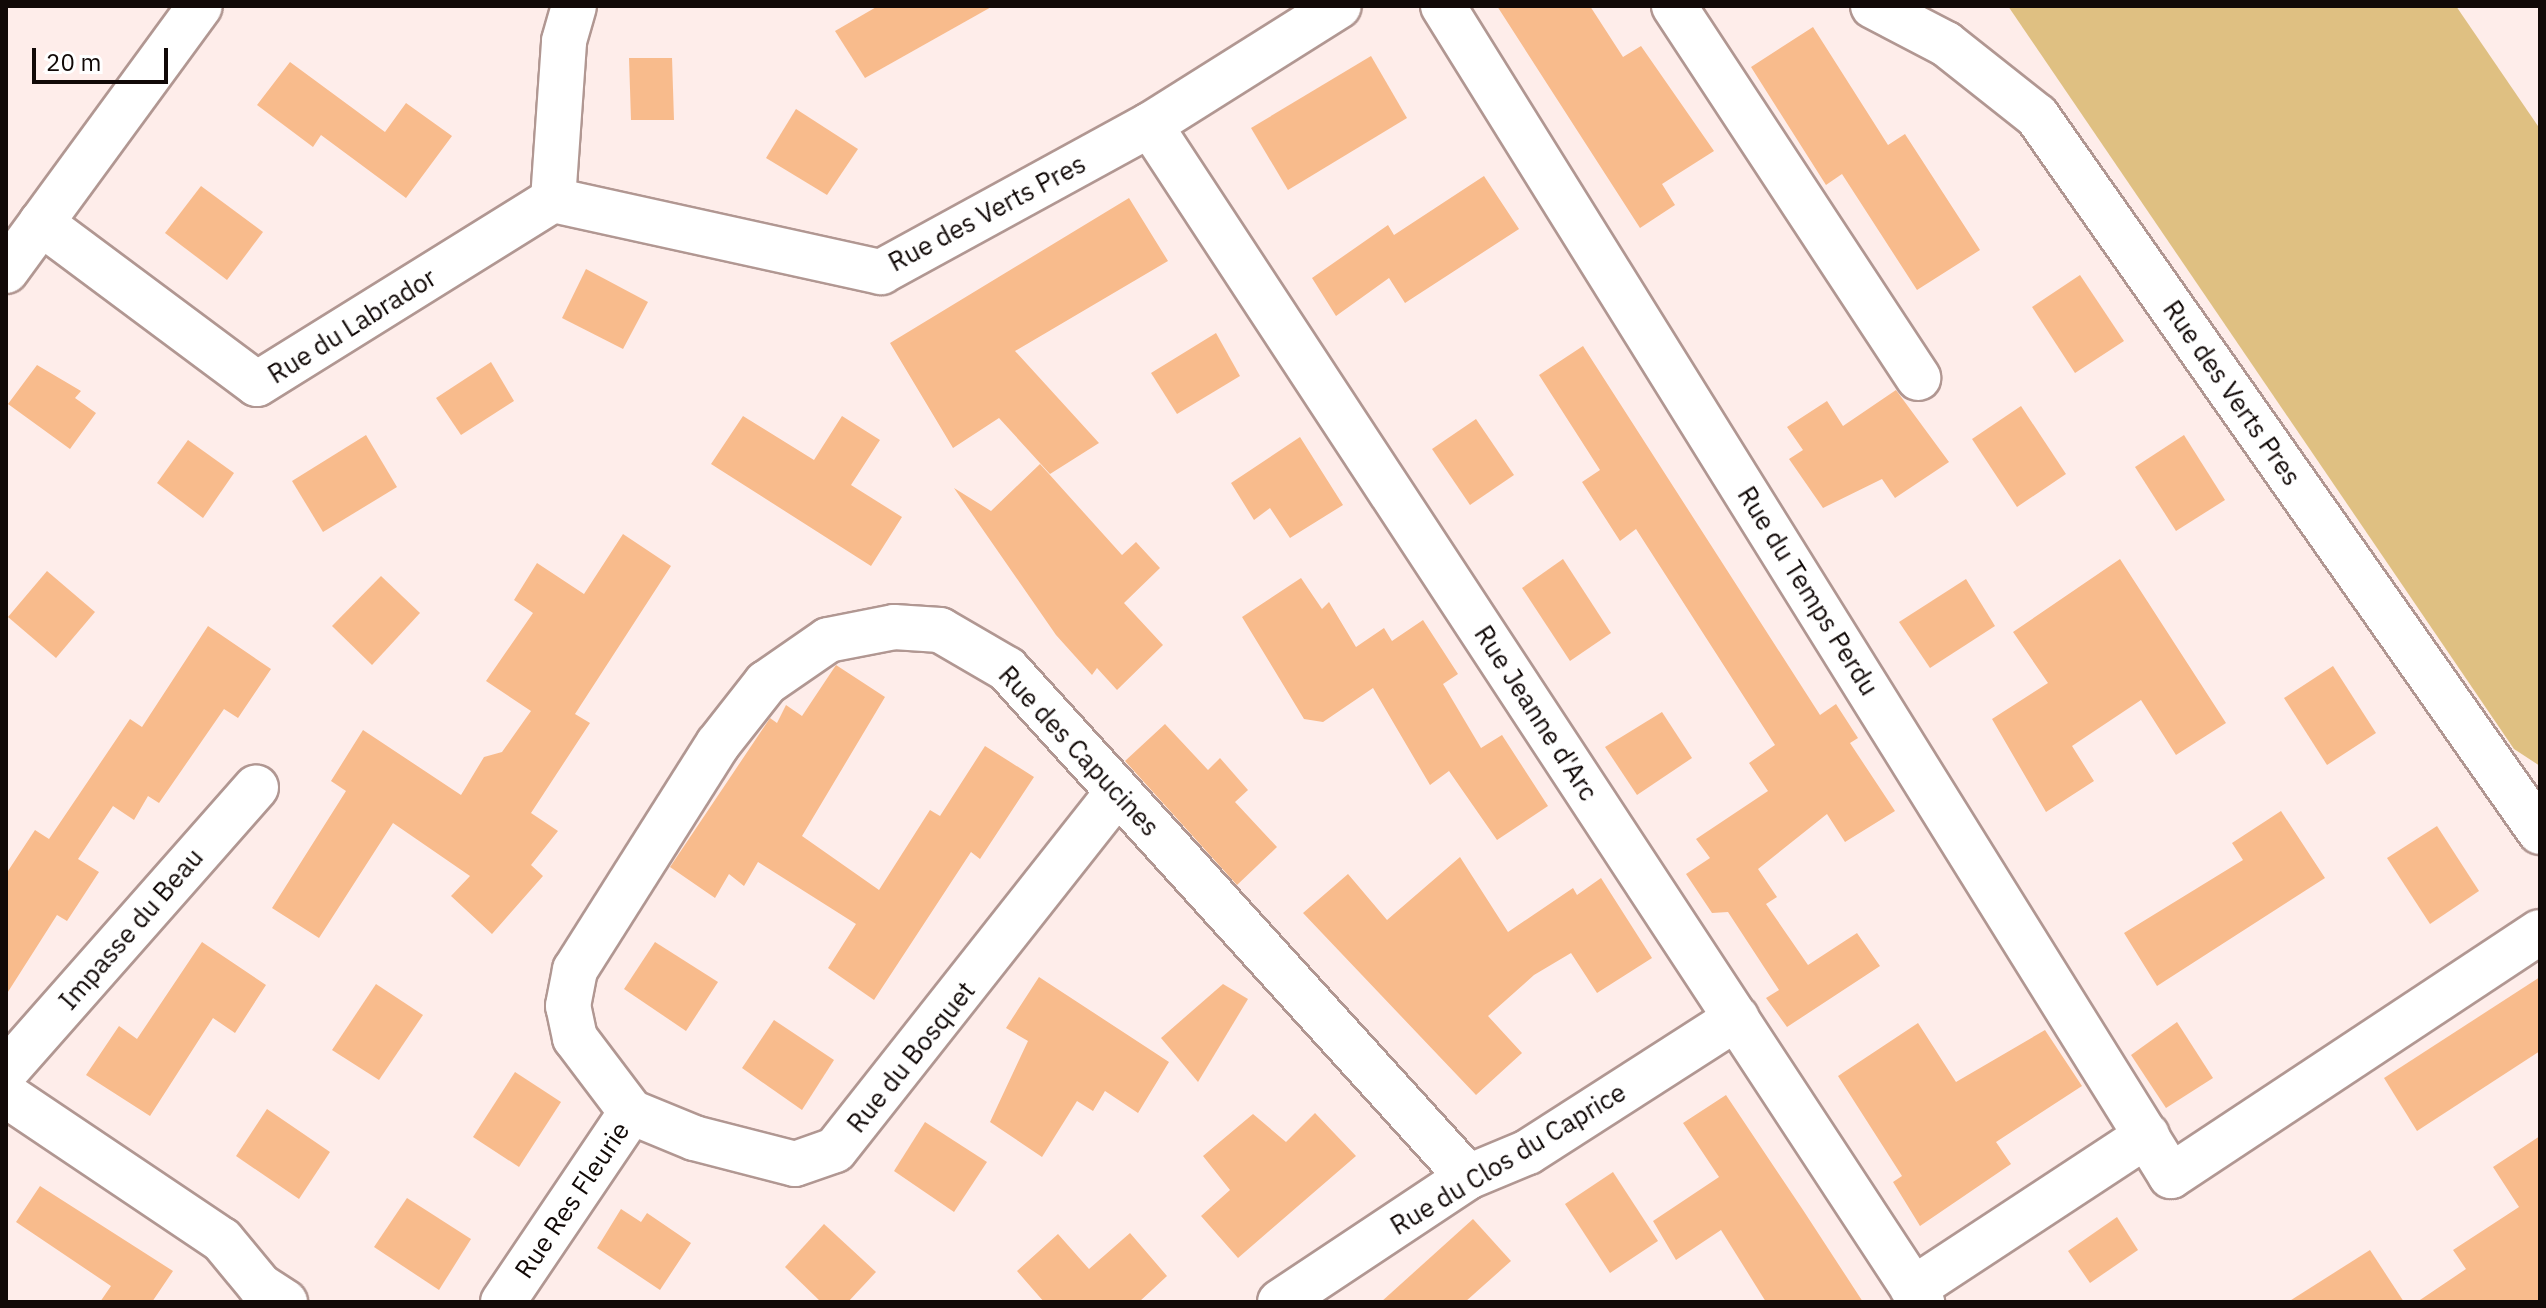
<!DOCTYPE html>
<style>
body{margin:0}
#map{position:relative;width:2546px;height:1308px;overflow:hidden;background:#feedea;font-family:"IBM Plex Sans",sans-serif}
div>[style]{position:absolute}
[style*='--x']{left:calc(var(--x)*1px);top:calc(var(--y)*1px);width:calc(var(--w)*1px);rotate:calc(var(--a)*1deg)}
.green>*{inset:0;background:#dfc082}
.building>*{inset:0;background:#f8bb8c}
.roads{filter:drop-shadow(2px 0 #b19792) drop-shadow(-2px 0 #b19792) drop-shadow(0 2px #b19792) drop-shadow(0 -2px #b19792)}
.minor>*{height:44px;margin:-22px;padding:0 22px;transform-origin:22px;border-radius:22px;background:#fff}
span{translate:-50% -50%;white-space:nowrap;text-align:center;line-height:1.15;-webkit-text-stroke:6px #fff;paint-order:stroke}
.street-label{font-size:26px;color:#110907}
.frame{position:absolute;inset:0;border:8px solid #110907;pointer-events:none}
.scale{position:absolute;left:32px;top:48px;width:136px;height:36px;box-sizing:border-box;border:4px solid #110907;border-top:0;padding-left:10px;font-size:24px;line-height:28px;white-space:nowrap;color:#110907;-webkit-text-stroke:6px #fff;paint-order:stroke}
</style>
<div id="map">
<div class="green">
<div style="clip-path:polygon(2008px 6px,2456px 6px,2540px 129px,2540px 766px,2514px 749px)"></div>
</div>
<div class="building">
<div style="clip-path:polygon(878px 6px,993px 6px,865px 78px,835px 31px)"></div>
<div style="clip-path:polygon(1497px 6px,1590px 6px,1623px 57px,1641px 46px,1714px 151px,1662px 184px,1675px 205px,1640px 228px)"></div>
<div style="clip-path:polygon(1813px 27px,1888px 145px,1905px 134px,1980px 250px,1917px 290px,1842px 174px,1826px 185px,1751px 67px)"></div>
<div style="clip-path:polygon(1371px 56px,1407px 118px,1288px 190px,1251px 128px)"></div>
<div style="clip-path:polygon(629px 58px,672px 58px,674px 120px,631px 120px)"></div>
<div style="clip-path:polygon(290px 62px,385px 132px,406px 103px,452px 136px,406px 198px,321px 135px,313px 147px,257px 105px)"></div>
<div style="clip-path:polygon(796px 109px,858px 149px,827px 195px,766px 158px)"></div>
<div style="clip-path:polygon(1484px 176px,1519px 229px,1405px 303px,1389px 278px,1336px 316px,1312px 278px,1388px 225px,1394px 235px)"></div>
<div style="clip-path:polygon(201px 186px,263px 232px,227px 280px,165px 233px)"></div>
<div style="clip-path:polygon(1129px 198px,1168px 261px,1015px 351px,1099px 443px,1050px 474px,999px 418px,953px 448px,890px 343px)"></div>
<div style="clip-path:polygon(586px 269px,648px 302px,623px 349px,562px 318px)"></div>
<div style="clip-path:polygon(2080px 275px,2124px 341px,2075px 373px,2032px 307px)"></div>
<div style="clip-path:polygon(1216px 333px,1240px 376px,1177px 414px,1151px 373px)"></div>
<div style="clip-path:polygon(1583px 346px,1820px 715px,1836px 704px,1858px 738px,1850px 743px,1895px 811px,1845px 842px,1827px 814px,1758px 869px,1777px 897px,1766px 904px,1808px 965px,1857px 933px,1880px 966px,1787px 1027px,1766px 998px,1779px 990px,1728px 912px,1712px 913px,1686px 874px,1710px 858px,1696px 839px,1768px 791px,1749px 763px,1775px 745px,1636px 529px,1620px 541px,1582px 482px,1600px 470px,1539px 375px)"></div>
<div style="clip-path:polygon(491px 362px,514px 401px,461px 435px,436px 398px)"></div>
<div style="clip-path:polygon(37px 365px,81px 391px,75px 398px,96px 413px,70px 449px,8px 404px)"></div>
<div style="clip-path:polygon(1896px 390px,1949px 462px,1895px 498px,1882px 479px,1823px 508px,1789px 459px,1803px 450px,1787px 427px,1827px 401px,1843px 426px)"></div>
<div style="clip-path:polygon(2021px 406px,2066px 474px,2017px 507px,1972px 439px)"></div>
<div style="clip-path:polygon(743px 416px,814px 460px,842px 416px,880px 440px,851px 485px,902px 517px,871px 566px,711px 464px)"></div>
<div style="clip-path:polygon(1476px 419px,1514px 475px,1470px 505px,1432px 449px)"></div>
<div style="clip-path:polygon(366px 435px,397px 487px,323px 532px,292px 481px)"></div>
<div style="clip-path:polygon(2184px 435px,2225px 500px,2176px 531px,2135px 467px)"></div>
<div style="clip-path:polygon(1300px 437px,1343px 505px,1290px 538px,1270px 508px,1254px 520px,1231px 483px)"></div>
<div style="clip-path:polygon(188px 440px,234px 473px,203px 518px,157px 483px)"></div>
<div style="clip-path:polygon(1040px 464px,1122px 555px,1136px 542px,1160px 568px,1124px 603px,1163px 645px,1117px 690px,1097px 668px,1092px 675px,1056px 635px,954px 488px,991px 511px)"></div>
<div style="clip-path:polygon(623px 534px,671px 566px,575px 714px,590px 723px,531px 813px,558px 831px,531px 865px,543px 876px,492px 934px,451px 896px,470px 876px,393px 823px,319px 938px,272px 908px,346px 791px,331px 781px,363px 730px,461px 795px,484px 757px,502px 752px,531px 711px,486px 681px,533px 613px,514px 600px,537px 563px,584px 594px)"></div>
<div style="clip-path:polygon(1563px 559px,1611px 633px,1570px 661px,1522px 588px)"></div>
<div style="clip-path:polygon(2120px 559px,2226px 723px,2176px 755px,2141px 700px,2072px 746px,2094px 781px,2046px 812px,1992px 719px,2048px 683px,2013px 632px)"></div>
<div style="clip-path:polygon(47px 571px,95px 612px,56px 658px,8px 617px)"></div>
<div style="clip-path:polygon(381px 576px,420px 613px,372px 665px,332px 626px)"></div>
<div style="clip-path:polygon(1301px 578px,1322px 609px,1329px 602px,1356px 647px,1384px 628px,1392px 641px,1423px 620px,1458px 674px,1443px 684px,1481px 748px,1502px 735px,1548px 806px,1497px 840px,1449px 771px,1430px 785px,1373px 688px,1323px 722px,1304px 719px,1242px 617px)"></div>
<div style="clip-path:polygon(1966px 579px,1995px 626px,1930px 668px,1899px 622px)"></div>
<div style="clip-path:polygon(208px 626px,271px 669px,238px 718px,224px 709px,159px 803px,148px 796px,134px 820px,113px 806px,78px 859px,99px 872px,67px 921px,57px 915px,6px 995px,6px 874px,35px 830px,49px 839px,130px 719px,142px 727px)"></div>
<div style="clip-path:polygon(836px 665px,885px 697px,802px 836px,879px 890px,930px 810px,940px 816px,985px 746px,1034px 777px,980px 859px,971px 852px,874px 1000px,828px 968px,856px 924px,758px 862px,744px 886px,729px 874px,715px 898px,670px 867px,770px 718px,777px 723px,786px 705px,802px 716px)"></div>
<div style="clip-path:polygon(2333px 666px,2376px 733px,2327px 765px,2284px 698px)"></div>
<div style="clip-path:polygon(1662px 712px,1692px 758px,1637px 795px,1605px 747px)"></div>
<div style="clip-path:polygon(1165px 724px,1208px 770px,1220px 758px,1248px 790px,1235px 802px,1277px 847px,1237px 885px,1125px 761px)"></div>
<div style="clip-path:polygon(2281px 811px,2325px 878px,2157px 986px,2124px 933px,2243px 860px,2232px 843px)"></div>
<div style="clip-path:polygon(2437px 826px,2479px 891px,2430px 924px,2387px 858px)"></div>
<div style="clip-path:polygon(1460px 857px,1508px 932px,1573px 888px,1577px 895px,1601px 878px,1652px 958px,1597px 993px,1571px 953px,1534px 975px,1488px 1016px,1522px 1053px,1476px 1095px,1303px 913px,1348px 874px,1387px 920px)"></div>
<div style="clip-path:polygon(202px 942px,266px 985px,235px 1033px,213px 1018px,150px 1116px,86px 1075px,119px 1026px,137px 1039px)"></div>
<div style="clip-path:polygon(655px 942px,718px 982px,686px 1031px,624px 989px)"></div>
<div style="clip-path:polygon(1039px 977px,1169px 1062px,1138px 1113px,1105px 1091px,1093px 1111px,1077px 1101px,1042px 1157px,990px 1122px,1028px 1041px,1006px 1028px)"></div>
<div style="clip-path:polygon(2540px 977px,2540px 1051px,2417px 1131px,2384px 1078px)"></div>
<div style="clip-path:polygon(376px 984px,423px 1015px,379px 1080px,332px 1050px)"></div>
<div style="clip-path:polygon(1223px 984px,1248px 999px,1198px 1082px,1161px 1038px)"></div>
<div style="clip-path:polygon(774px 1020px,834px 1060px,802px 1110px,742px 1068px)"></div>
<div style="clip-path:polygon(2177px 1022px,2213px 1078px,2166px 1108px,2131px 1055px)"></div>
<div style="clip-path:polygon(1918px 1023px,1956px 1082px,2045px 1030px,2082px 1086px,1996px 1142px,2011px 1164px,1920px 1226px,1893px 1182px,1902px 1176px,1838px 1076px)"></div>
<div style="clip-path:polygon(515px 1072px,561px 1102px,519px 1167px,473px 1137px)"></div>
<div style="clip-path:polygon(1726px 1095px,1803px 1210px,1863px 1302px,1766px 1302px,1721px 1230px,1676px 1260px,1653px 1221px,1719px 1177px,1683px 1123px)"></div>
<div style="clip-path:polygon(267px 1109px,330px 1152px,299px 1199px,236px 1156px)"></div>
<div style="clip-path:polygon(1315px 1113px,1356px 1156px,1238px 1258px,1201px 1216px,1230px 1190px,1203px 1156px,1253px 1114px,1286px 1142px)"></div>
<div style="clip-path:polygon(925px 1122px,987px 1162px,954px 1212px,894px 1171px)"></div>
<div style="clip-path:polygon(2540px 1136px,2540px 1302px,2417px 1302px,2466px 1269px,2453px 1250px,2519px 1207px,2493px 1167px)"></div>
<div style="clip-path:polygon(1613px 1172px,1658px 1241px,1610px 1273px,1565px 1204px)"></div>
<div style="clip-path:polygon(40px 1186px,173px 1271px,152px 1302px,100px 1302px,111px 1286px,16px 1222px)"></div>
<div style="clip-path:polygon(407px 1198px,471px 1239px,439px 1290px,374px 1247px)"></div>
<div style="clip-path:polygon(621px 1209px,641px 1222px,647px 1213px,691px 1243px,660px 1290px,597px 1248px)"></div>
<div style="clip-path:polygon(2117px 1217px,2138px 1250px,2090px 1283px,2068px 1251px)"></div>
<div style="clip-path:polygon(1473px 1219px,1511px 1261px,1465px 1302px,1381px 1302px)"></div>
<div style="clip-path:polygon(824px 1224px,876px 1272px,848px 1302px,821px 1302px,785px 1267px)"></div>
<div style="clip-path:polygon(1130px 1233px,1167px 1276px,1139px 1302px,1044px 1302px,1017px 1271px,1058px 1234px,1089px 1269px)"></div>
<div style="clip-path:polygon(2370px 1250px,2404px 1302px,2288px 1302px)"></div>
</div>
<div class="roads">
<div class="minor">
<div style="--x:1443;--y:6;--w:1378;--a:58.11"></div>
<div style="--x:2171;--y:1176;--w:442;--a:-33.5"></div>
<div style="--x:1674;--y:6;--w:445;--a:56.7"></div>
<div style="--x:1873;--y:6;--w:82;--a:27.5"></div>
<div style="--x:1946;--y:44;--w:116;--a:38.4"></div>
<div style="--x:2037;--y:116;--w:875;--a:54.91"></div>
<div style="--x:1150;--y:125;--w:1408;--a:56.74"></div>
<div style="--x:553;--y:200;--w:336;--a:12.4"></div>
<div style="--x:881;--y:272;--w:307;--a:-28.7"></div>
<div style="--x:1150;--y:125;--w:223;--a:-32.2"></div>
<div style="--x:553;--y:200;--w:159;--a:-86"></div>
<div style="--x:564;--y:41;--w:36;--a:-74"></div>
<div style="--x:41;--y:223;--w:269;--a:36.7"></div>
<div style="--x:257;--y:384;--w:349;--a:-31.9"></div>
<div style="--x:6;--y:271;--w:328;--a:-53.8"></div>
<div style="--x:6;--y:1071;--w:378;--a:-48.6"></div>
<div style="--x:6;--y:1095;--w:260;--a:33.9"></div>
<div style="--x:222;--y:1240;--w:60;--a:50.4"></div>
<div style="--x:260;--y:1286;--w:30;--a:33"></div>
<div style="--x:631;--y:1112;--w:68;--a:22.4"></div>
<div style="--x:694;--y:1138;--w:104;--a:14.4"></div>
<div style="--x:795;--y:1164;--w:42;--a:-19.3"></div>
<div style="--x:835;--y:1150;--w:455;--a:-51.7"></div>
<div style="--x:1913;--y:1289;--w:280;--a:-33.3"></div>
<div style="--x:503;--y:1302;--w:229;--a:-56"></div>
<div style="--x:631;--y:1112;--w:93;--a:-127.1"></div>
<div style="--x:575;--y:1038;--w:33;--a:-102"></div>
<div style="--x:568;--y:1006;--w:37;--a:-79"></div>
<div style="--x:575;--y:970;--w:267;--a:-57.7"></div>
<div style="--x:718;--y:744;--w:78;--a:-51.8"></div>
<div style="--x:766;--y:683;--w:75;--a:-34.7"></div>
<div style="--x:828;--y:640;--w:67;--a:-11.1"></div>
<div style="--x:894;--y:627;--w:46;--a:3.7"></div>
<div style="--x:940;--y:630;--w:78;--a:30.2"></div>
<div style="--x:1007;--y:669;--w:686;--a:47.78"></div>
<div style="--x:1280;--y:1302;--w:226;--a:-33.6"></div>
<div style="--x:1468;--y:1177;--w:65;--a:-22.6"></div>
<div style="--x:1528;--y:1152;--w:248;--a:-32.7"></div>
</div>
</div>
<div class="street-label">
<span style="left:987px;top:213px;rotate:-28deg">Rue des Verts Pres</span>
<span style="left:352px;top:326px;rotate:-32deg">Rue du Labrador</span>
<span style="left:2232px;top:393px;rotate:55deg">Rue des Verts Pres</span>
<span style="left:1808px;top:591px;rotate:58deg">Rue du Temps Perdu</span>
<span style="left:1536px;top:713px;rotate:57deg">Rue Jeanne d'Arc</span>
<span style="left:1079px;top:751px;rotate:47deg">Rue des Capucines</span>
<span style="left:131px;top:929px;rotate:-49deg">Impasse du Beau</span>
<span style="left:911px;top:1057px;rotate:-51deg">Rue du Bosquet</span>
<span style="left:1508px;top:1159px;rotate:-31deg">Rue du Clos du Caprice</span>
<span style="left:572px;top:1200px;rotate:-56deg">Rue Res Fleurie</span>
</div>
<div class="frame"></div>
<div class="scale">20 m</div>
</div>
